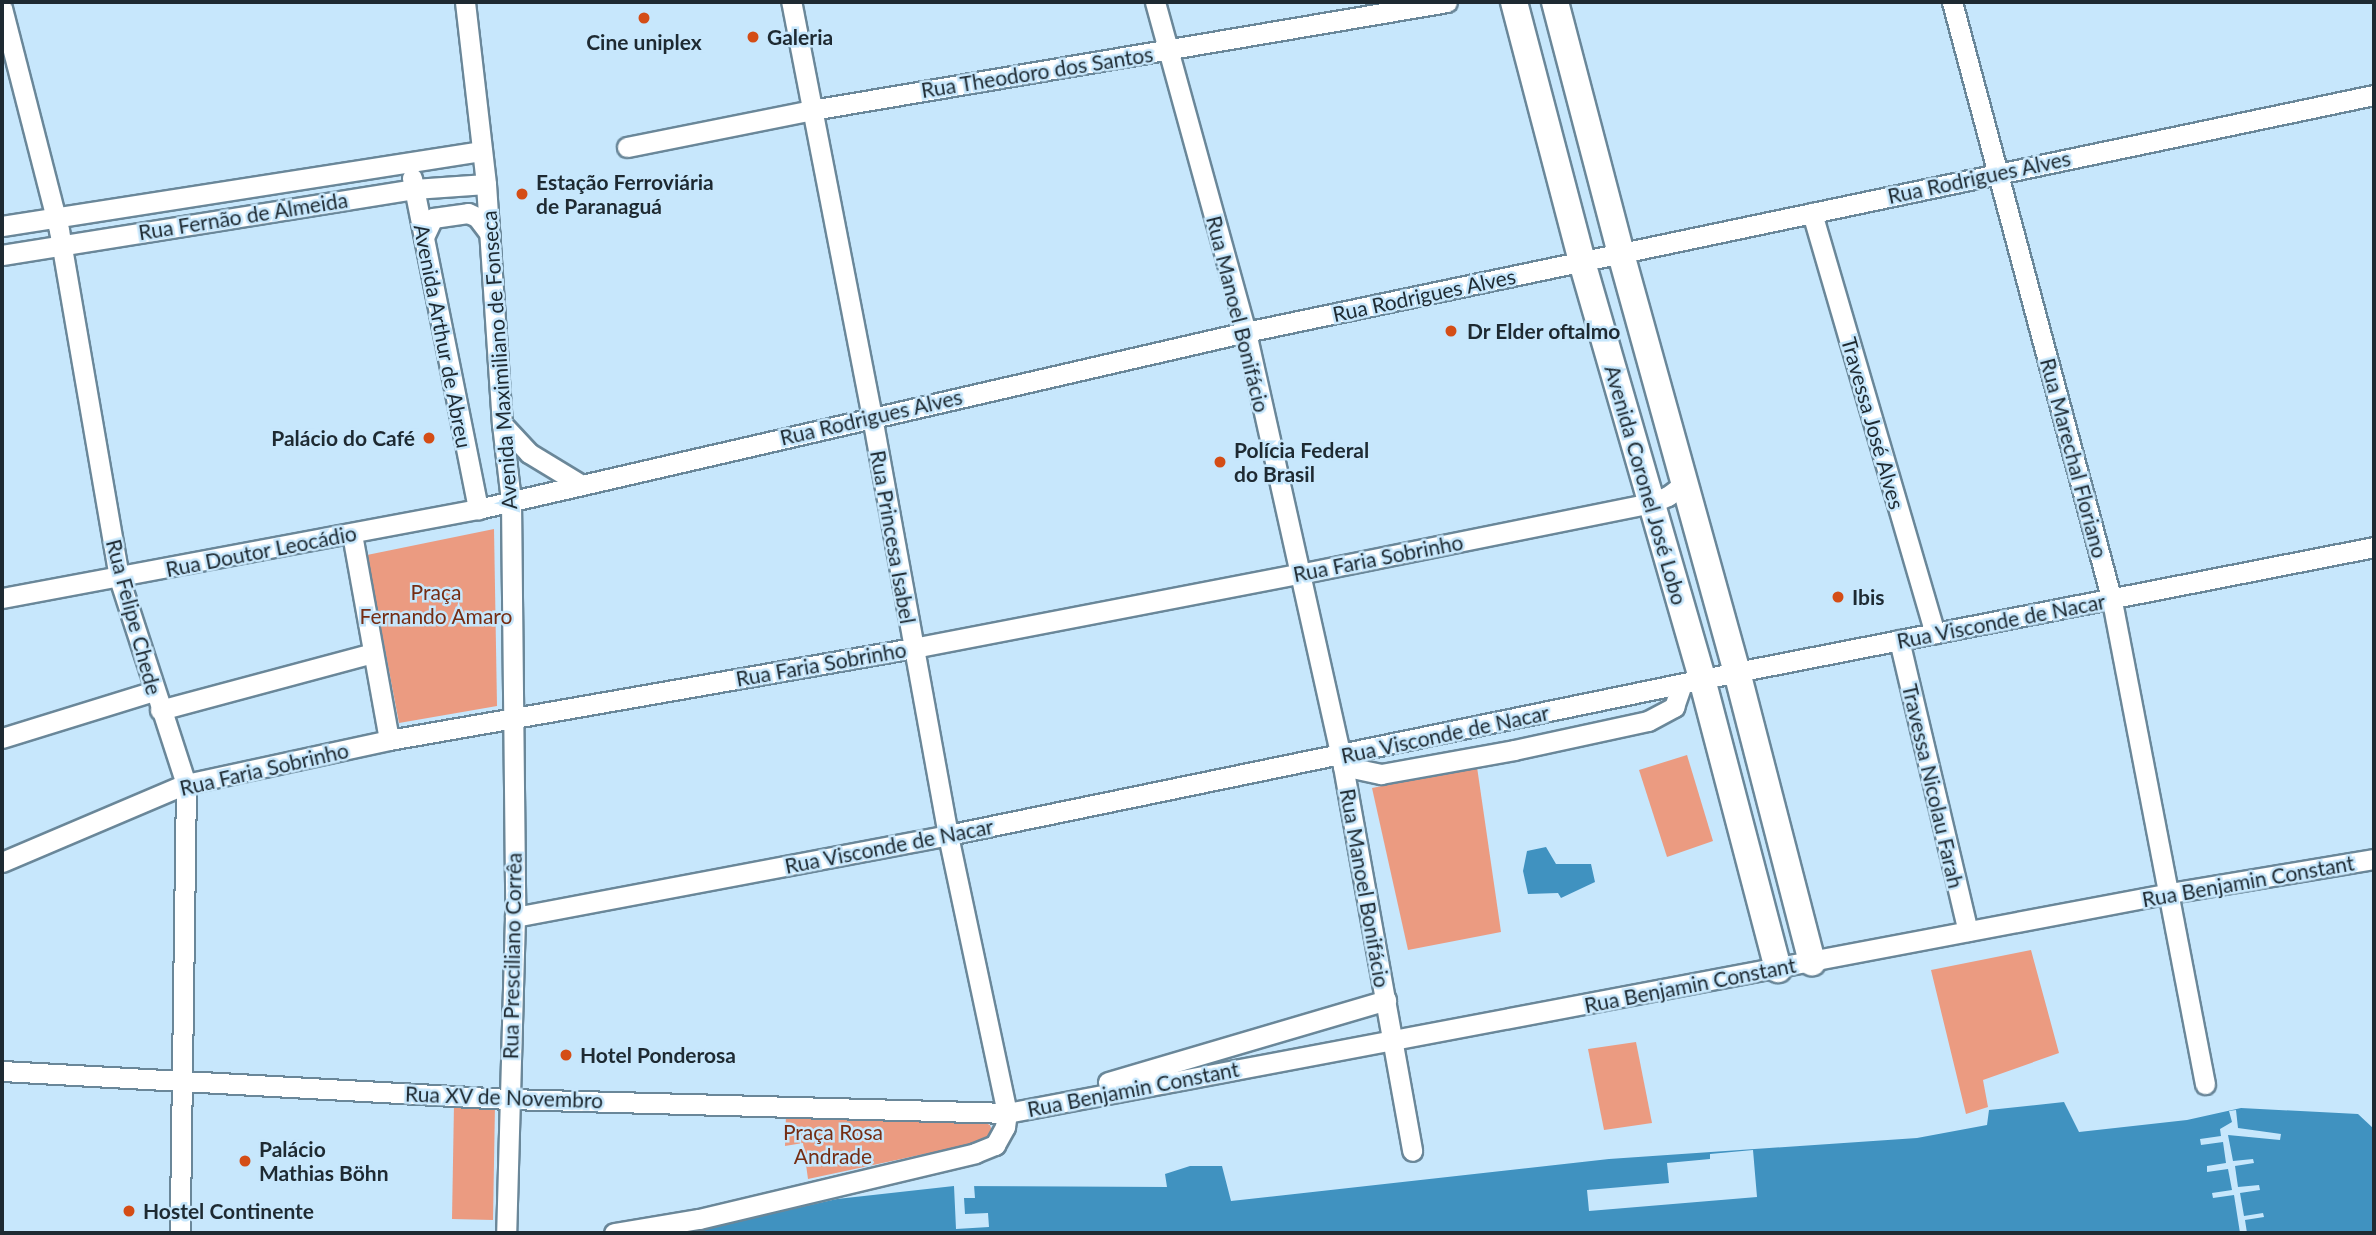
<!DOCTYPE html>
<meta charset="utf-8">
<style>
body{margin:0}
#map{position:relative;width:2376px;height:1235px;overflow:hidden;background:#c7e7fc;font-family:Lato,sans-serif}
div>[style]{position:absolute}
[style*='--x']{left:calc(var(--x)*1px);top:calc(var(--y)*1px);width:calc(var(--w)*1px);rotate:calc(var(--a)*1deg)}
.green>*{inset:0;background:#eb9b81}
.water>*{inset:0;background:#4092c0}
.pier>*{inset:0;background:#c7e7fc}
.roads{filter:drop-shadow(2px 0 #6a8799) drop-shadow(-2px 0 #6a8799) drop-shadow(0 2px #6a8799) drop-shadow(0 -2px #6a8799)}
.street>*{height:19px;margin:-9.5px;padding:0 9.5px;transform-origin:9.5px;border-radius:9.5px;background:#fff}
.secondary>*{height:26px;margin:-13px;padding:0 13px;transform-origin:13px;border-radius:13px;background:#fff}
.dots>*{width:19px;height:19px;translate:-50% -50%;box-sizing:border-box;border:4px solid #c7e7fc;border-radius:50%}
span{translate:-50% -50%;white-space:nowrap;text-align:center;line-height:1.15;-webkit-text-stroke:5px #c7e7fc;paint-order:stroke}
.poi-label{font-size:21px;color:#1e2a32;font-weight:700}
.left{translate:0 -50%;text-align:left}
.right{translate:-100% -50%;text-align:right}
.street-label{font-size:21px;color:#1e2a32}
.park-label{font-size:21px;color:#752d13}
.frame{position:absolute;inset:0;border:4px solid #1e2a32;pointer-events:none}
</style>
<div id="map">
<div class="green">
<div style="clip-path:polygon(494px 529px,497px 706px,399px 723px,367px 555px)"></div>
<div style="clip-path:polygon(1687px 755px,1713px 841px,1667px 857px,1639px 770px)"></div>
<div style="clip-path:polygon(1477px 767px,1501px 932px,1408px 950px,1372px 788px)"></div>
<div style="clip-path:polygon(2031px 950px,2059px 1053px,1983px 1080px,1988px 1107px,1966px 1114px,1931px 970px)"></div>
<div style="clip-path:polygon(1636px 1042px,1652px 1123px,1604px 1130px,1588px 1049px)"></div>
<div style="clip-path:polygon(454px 1104px,495px 1105px,493px 1220px,452px 1219px)"></div>
<div style="clip-path:polygon(786px 1114px,978px 1120px,990px 1125px,992px 1131px,985px 1141px,808px 1179px,803px 1143px,785px 1146px)"></div>
</div>
<div class="water">
<div style="clip-path:polygon(1546px 847px,1556px 864px,1591px 864px,1595px 882px,1561px 898px,1558px 893px,1528px 894px,1523px 871px,1527px 851px)"></div>
<div style="clip-path:polygon(2064px 1102px,2079px 1132px,2187px 1120px,2241px 1108px,2358px 1114px,2374px 1129px,2374px 1233px,684px 1233px,837px 1199px,954px 1186px,1167px 1187px,1165px 1174px,1190px 1166px,1222px 1166px,1231px 1201px,1609px 1159px,1917px 1138px,1987px 1125px,1989px 1110px)"></div>
</div>
<div class="pier">
<div style="clip-path:polygon(2236px 1110px,2238px 1128px,2281px 1134px,2280px 1140px,2228px 1135px,2233px 1161px,2253px 1159px,2254px 1163px,2235px 1166px,2238px 1187px,2259px 1185px,2260px 1190px,2240px 1193px,2244px 1216px,2263px 1213px,2264px 1217px,2245px 1220px,2247px 1233px,2240px 1233px,2234px 1195px,2213px 1198px,2212px 1193px,2232px 1190px,2228px 1169px,2207px 1172px,2207px 1166px,2226px 1163px,2223px 1142px,2201px 1145px,2200px 1139px,2221px 1136px,2220px 1129px,2232px 1122px,2229px 1111px)"></div>
<div style="clip-path:polygon(1753px 1150px,1757px 1197px,1589px 1211px,1587px 1190px,1669px 1183px,1667px 1163px,1710px 1159px,1710px 1154px)"></div>
<div style="clip-path:polygon(974px 1185px,975px 1198px,964px 1198px,965px 1214px,988px 1213px,989px 1227px,956px 1229px,954px 1186px)"></div>
</div>
<div class="roads">
<div class="street">
<div style="--x:465;--y:2;--w:183;--a:83.4"></div>
<div style="--x:486;--y:184;--w:241;--a:86.2"></div>
<div style="--x:502;--y:424;--w:78;--a:83.3"></div>
<div style="--x:511;--y:501;--w:416;--a:89.4"></div>
<div style="--x:515;--y:917;--w:316;--a:91.6"></div>
<div style="--x:1155;--y:2;--w:342;--a:74.6"></div>
<div style="--x:1246;--y:332;--w:445;--a:77.4"></div>
<div style="--x:1343;--y:766;--w:391;--a:79.8"></div>
<div style="--x:1952;--y:2;--w:620;--a:75.04"></div>
<div style="--x:2112;--y:601;--w:492;--a:79.1"></div>
<div style="--x:2;--y:8;--w:229;--a:75.6"></div>
<div style="--x:59;--y:230;--w:353;--a:80.2"></div>
<div style="--x:119;--y:578;--w:217;--a:72"></div>
<div style="--x:186;--y:784;--w:449;--a:90.8"></div>
<div style="--x:627;--y:147;--w:189;--a:-11.3"></div>
<div style="--x:812;--y:110;--w:644;--a:-9.65"></div>
<div style="--x:412;--y:178;--w:338;--a:78.7"></div>
<div style="--x:1812;--y:213;--w:438;--a:73.7"></div>
<div style="--x:2;--y:226;--w:486;--a:-8.9"></div>
<div style="--x:424;--y:237;--w:21;--a:-65"></div>
<div style="--x:433;--y:218;--w:35;--a:-8"></div>
<div style="--x:468;--y:213;--w:10;--a:24"></div>
<div style="--x:477;--y:217;--w:21;--a:53"></div>
<div style="--x:2;--y:255;--w:417;--a:-9.1"></div>
<div style="--x:414;--y:189;--w:72;--a:-4"></div>
<div style="--x:502;--y:424;--w:40;--a:47"></div>
<div style="--x:529;--y:453;--w:60;--a:31.3"></div>
<div style="--x:352;--y:534;--w:209;--a:79.8"></div>
<div style="--x:2;--y:598;--w:484;--a:-10.6"></div>
<div style="--x:478;--y:509;--w:788;--a:-12.98"></div>
<div style="--x:1246;--y:332;--w:1153;--a:-11.87"></div>
<div style="--x:1899;--y:640;--w:299;--a:76.7"></div>
<div style="--x:160;--y:710;--w:220;--a:-15"></div>
<div style="--x:2;--y:738;--w:159;--a:-17.2"></div>
<div style="--x:1343;--y:766;--w:39;--a:12"></div>
<div style="--x:1381;--y:774;--w:135;--a:-10.2"></div>
<div style="--x:1514;--y:750;--w:137;--a:-12.2"></div>
<div style="--x:1648;--y:721;--w:30;--a:-28"></div>
<div style="--x:1674;--y:707;--w:24;--a:-71"></div>
<div style="--x:2;--y:862;--w:200;--a:-23"></div>
<div style="--x:186;--y:784;--w:208;--a:-12.2"></div>
<div style="--x:389;--y:740;--w:532;--a:-9.96"></div>
<div style="--x:913;--y:648;--w:393;--a:-10.9"></div>
<div style="--x:1299;--y:574;--w:360;--a:-11.4"></div>
<div style="--x:1652;--y:503;--w:17;--a:-24"></div>
<div style="--x:1668;--y:496;--w:21;--a:-37"></div>
<div style="--x:515;--y:917;--w:441;--a:-10.7"></div>
<div style="--x:948;--y:835;--w:806;--a:-11.67"></div>
<div style="--x:1737;--y:672;--w:649;--a:-11.1"></div>
<div style="--x:2;--y:1071;--w:507;--a:3.17"></div>
<div style="--x:508;--y:1099;--w:499;--a:1.6"></div>
<div style="--x:1007;--y:1113;--w:1184;--a:-10.71"></div>
<div style="--x:2170;--y:893;--w:207;--a:-9.5"></div>
<div style="--x:1108;--y:1082;--w:290;--a:-16.4"></div>
<div style="--x:614;--y:1233;--w:86;--a:-9.4"></div>
<div style="--x:699;--y:1219;--w:284;--a:-13.4"></div>
<div style="--x:975;--y:1153;--w:22;--a:-22"></div>
<div style="--x:995;--y:1145;--w:21;--a:-61"></div>
<div style="--x:1005;--y:1127;--w:14;--a:-82"></div>
<div style="--x:1007;--y:1113;--w:284;--a:-102"></div>
<div style="--x:948;--y:835;--w:425;--a:-100.3"></div>
<div style="--x:872;--y:417;--w:423;--a:-101"></div>
</div>
<div class="secondary">
<div style="--x:1514;--y:2;--w:269;--a:75.3"></div>
<div style="--x:1582;--y:262;--w:434;--a:73.9"></div>
<div style="--x:1702;--y:679;--w:300;--a:75.3"></div>
<div style="--x:1555;--y:2;--w:260;--a:75.3"></div>
<div style="--x:1621;--y:254;--w:434;--a:74.5"></div>
<div style="--x:1737;--y:672;--w:300;--a:75.5"></div>
</div>
</div>
<div class="dots">
<div style="left:644px;top:18px;background:#d44d16"></div>
<div style="left:753px;top:37px;background:#d44d16"></div>
<div style="left:522px;top:194px;background:#d44d16"></div>
<div style="left:1451px;top:331px;background:#d44d16"></div>
<div style="left:429px;top:438px;background:#d44d16"></div>
<div style="left:1220px;top:462px;background:#d44d16"></div>
<div style="left:1838px;top:597px;background:#d44d16"></div>
<div style="left:566px;top:1055px;background:#d44d16"></div>
<div style="left:245px;top:1161px;background:#d44d16"></div>
<div style="left:129px;top:1211px;background:#d44d16"></div>
</div>
<div class="poi-label">
<span class="left" style="left:767px;top:37px">Galeria</span>
<span style="left:644px;top:42px">Cine uniplex</span>
<span class="left" style="left:536px;top:194px">Estação Ferroviária<br>de Paranaguá</span>
<span class="left" style="left:1467px;top:331px">Dr Elder oftalmo</span>
<span class="right" style="left:415px;top:438px">Palácio do Café</span>
<span class="left" style="left:1234px;top:462px">Polícia Federal<br>do Brasil</span>
<span class="left" style="left:1852px;top:597px">Ibis</span>
<span class="left" style="left:580px;top:1055px">Hotel Ponderosa</span>
<span class="left" style="left:259px;top:1161px">Palácio<br>Mathias Böhn</span>
<span class="left" style="left:143px;top:1211px">Hostel Continente</span>
</div>
<div class="street-label">
<span style="left:1037px;top:72px;rotate:-9deg">Rua Theodoro dos Santos</span>
<span style="left:1979px;top:177px;rotate:-12deg">Rua Rodrigues Alves</span>
<span style="left:243px;top:216px;rotate:-9deg">Rua Fernão de Almeida</span>
<span style="left:1424px;top:295px;rotate:-12deg">Rua Rodrigues Alves</span>
<span style="left:1238px;top:314px;rotate:76deg">Rua Manoel Bonifácio</span>
<span style="left:443px;top:336px;rotate:79deg">Avenida Arthur de Abreu</span>
<span style="left:499px;top:360px;rotate:-94deg">Avenida Maximiliano de Fonseca</span>
<span style="left:871px;top:417px;rotate:-13deg">Rua Rodrigues Alves</span>
<span style="left:1873px;top:423px;rotate:74deg">Travessa José Alves</span>
<span style="left:2074px;top:458px;rotate:75deg">Rua Marechal Floriano</span>
<span style="left:1646px;top:485px;rotate:74deg">Avenida Coronel José Lobo</span>
<span style="left:893px;top:537px;rotate:80deg">Rua Princesa Isabel</span>
<span style="left:261px;top:551px;rotate:-11deg">Rua Doutor Leocádio</span>
<span style="left:1378px;top:558px;rotate:-11deg">Rua Faria Sobrinho</span>
<span style="left:134px;top:617px;rotate:75deg">Rua Felipe Chede</span>
<span style="left:2001px;top:621px;rotate:-11deg">Rua Visconde de Nacar</span>
<span style="left:821px;top:664px;rotate:-10deg">Rua Faria Sobrinho</span>
<span style="left:1445px;top:734px;rotate:-12deg">Rua Visconde de Nacar</span>
<span style="left:264px;top:769px;rotate:-13deg">Rua Faria Sobrinho</span>
<span style="left:1933px;top:786px;rotate:77deg">Travessa Nicolau Farah</span>
<span style="left:889px;top:846px;rotate:-11deg">Rua Visconde de Nacar</span>
<span style="left:2248px;top:881px;rotate:-10deg">Rua Benjamin Constant</span>
<span style="left:1365px;top:888px;rotate:80deg">Rua Manoel Bonifácio</span>
<span style="left:512px;top:956px;rotate:-89deg">Rua Presciliano Corrêa</span>
<span style="left:1690px;top:985px;rotate:-11deg">Rua Benjamin Constant</span>
<span style="left:1133px;top:1089px;rotate:-11deg">Rua Benjamin Constant</span>
<span style="left:504px;top:1097px;rotate:2deg">Rua XV de Novembro</span>
</div>
<div class="park-label">
<span style="left:436px;top:604px">Praça<br>Fernando Amaro</span>
<span style="left:833px;top:1144px">Praça Rosa<br>Andrade</span>
</div>
<div class="frame"></div>
</div>
